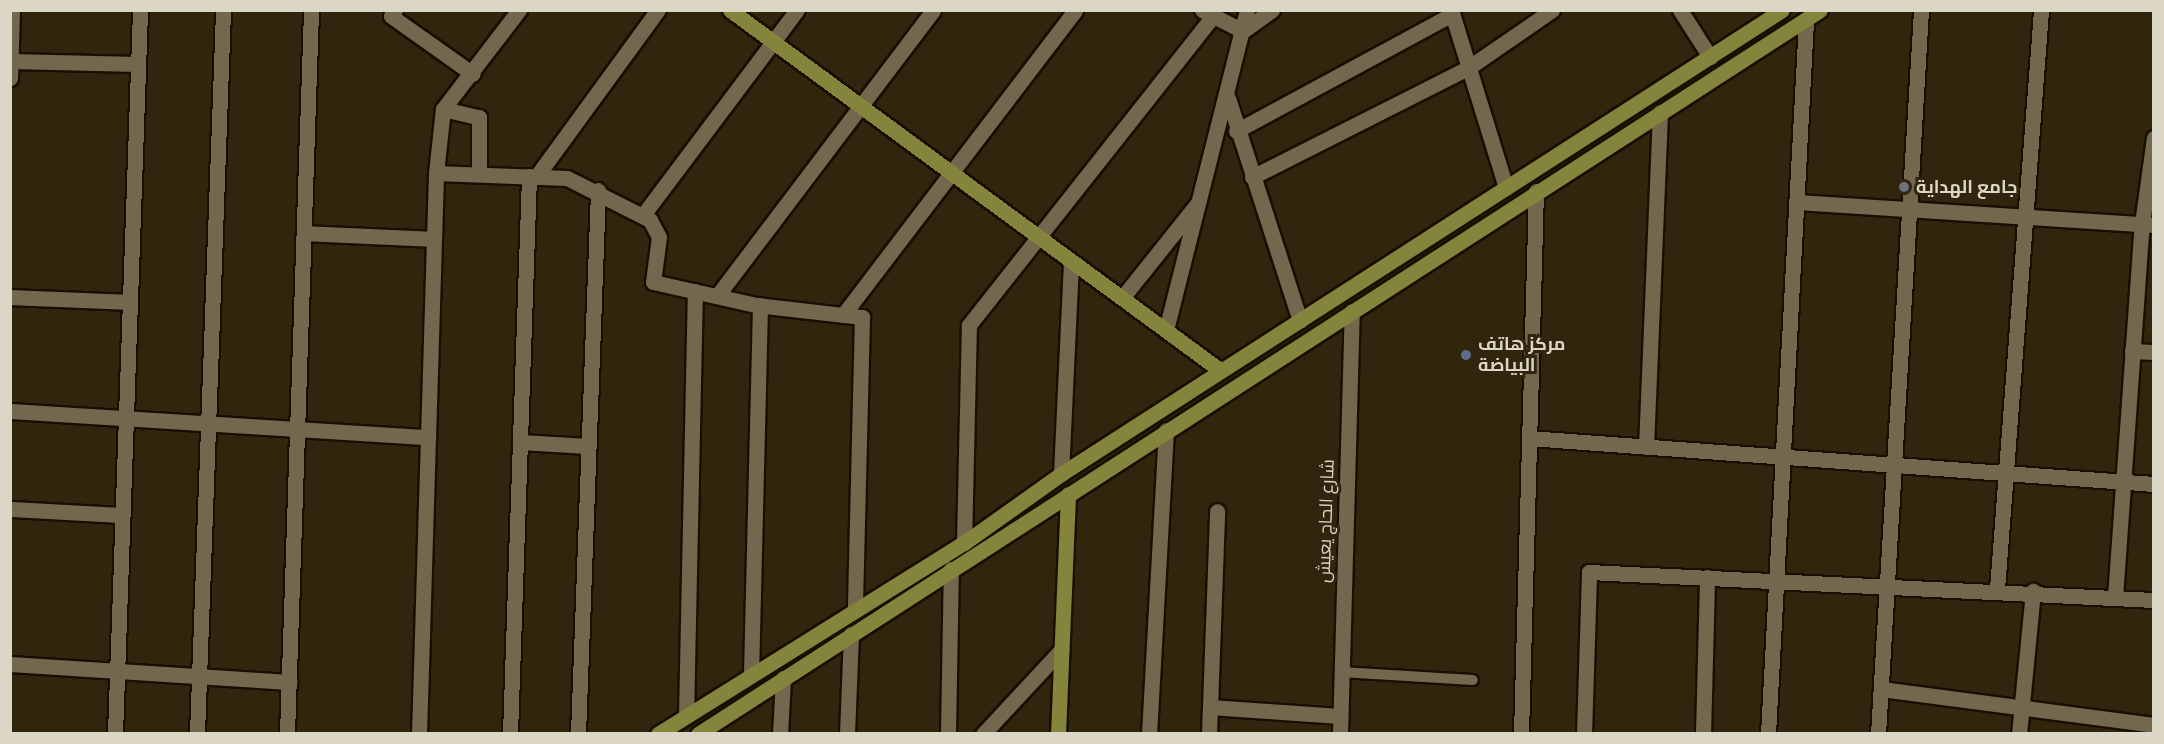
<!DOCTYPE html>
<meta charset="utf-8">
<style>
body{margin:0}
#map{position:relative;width:2164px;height:744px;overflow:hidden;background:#31260d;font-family:"Roboto Condensed",Cairo,sans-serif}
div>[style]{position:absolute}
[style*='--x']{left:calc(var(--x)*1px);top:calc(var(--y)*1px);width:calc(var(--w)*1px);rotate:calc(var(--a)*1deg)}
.roads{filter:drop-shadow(2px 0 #180f00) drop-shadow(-2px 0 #180f00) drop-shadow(0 2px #180f00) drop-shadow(0 -2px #180f00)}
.lane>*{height:10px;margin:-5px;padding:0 5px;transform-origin:5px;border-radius:5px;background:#73684d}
.street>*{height:15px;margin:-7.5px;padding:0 7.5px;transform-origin:7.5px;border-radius:7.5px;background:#73684d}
.secondary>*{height:15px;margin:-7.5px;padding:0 7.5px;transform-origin:7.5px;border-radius:7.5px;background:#85843c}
.dots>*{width:16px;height:16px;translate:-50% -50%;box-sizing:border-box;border:3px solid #31260d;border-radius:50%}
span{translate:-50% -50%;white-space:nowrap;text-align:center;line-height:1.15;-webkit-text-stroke:6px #31260d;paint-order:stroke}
.poi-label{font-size:18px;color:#dcd6c7;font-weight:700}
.left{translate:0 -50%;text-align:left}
.street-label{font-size:18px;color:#dcd6c7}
.frame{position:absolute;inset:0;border:12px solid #dcd6c7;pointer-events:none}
</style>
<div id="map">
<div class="roads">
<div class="lane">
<div style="--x:1341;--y:672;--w:132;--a:3.5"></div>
</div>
<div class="street">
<div style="--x:395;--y:10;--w:7;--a:124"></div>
<div style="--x:391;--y:16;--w:100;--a:35.3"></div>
<div style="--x:1202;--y:10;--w:46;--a:27.1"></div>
<div style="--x:1243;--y:31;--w:36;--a:-36"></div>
<div style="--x:1451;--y:10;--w:186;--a:72.8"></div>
<div style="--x:1680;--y:10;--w:56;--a:57.4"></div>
<div style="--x:11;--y:61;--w:127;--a:1.4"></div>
<div style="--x:10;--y:78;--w:68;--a:-88.3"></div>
<div style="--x:1228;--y:98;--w:234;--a:72.1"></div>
<div style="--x:443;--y:109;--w:37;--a:13"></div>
<div style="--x:479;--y:117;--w:57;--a:90"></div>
<div style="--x:1236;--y:131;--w:246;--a:-28.4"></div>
<div style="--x:436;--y:173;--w:131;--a:2.2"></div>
<div style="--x:567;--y:178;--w:93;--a:26.8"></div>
<div style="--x:650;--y:220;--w:19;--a:62"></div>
<div style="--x:659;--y:237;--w:45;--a:97.6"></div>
<div style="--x:653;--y:282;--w:106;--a:12.6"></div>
<div style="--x:756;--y:305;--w:107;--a:6.5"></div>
<div style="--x:862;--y:317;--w:290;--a:91.4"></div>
<div style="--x:536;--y:177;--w:207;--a:-53.9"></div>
<div style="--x:1252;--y:177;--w:242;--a:-26.8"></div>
<div style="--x:1468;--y:68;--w:102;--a:-34.6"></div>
<div style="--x:1797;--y:202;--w:358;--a:3.7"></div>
<div style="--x:643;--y:215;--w:256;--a:-53.1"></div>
<div style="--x:304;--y:233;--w:130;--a:2.6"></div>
<div style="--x:717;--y:296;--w:358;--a:-52.9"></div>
<div style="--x:10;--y:297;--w:120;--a:2.4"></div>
<div style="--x:1122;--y:298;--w:120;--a:-51.4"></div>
<div style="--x:843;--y:315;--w:383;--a:-52.7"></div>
<div style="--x:1166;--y:330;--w:330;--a:-75.8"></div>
<div style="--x:2132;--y:351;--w:22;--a:3"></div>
<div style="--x:10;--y:411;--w:419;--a:3.6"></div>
<div style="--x:1529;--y:438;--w:627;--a:4.21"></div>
<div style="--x:520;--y:442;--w:68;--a:3.4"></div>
<div style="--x:1646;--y:447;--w:335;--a:-87.6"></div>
<div style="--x:1061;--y:474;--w:212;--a:-87.3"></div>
<div style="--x:10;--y:509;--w:112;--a:3.1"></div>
<div style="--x:964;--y:543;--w:218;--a:-88.7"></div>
<div style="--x:969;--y:325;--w:394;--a:-51.7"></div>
<div style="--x:1997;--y:589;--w:581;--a:-85.65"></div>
<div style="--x:2115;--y:597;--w:374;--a:-85.9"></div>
<div style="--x:2142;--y:224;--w:87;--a:-82.1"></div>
<div style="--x:10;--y:664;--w:280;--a:3.7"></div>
<div style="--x:751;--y:674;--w:369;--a:-88.6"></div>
<div style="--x:1881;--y:689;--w:275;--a:7.5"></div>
<div style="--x:1210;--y:707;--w:130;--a:4"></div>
<div style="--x:686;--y:716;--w:425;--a:-88.8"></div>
<div style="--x:115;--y:734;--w:724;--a:-88.02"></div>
<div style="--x:197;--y:734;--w:724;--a:-87.94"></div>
<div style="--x:287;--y:734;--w:724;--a:-88.1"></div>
<div style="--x:419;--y:734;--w:561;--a:-88.26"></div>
<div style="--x:436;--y:173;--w:64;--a:-83.8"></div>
<div style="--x:443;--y:109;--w:125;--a:-52.5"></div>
<div style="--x:510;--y:734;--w:558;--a:-88.05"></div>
<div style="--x:578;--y:734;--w:544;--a:-87.89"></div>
<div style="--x:780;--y:734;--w:56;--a:-86.9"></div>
<div style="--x:847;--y:734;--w:100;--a:-87.7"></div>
<div style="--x:948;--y:734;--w:165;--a:-89"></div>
<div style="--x:983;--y:734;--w:115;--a:-47.1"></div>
<div style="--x:1149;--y:734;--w:304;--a:-86.8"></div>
<div style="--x:1209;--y:734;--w:223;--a:-87.9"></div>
<div style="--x:1340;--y:734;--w:423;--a:-88.4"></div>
<div style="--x:1521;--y:734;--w:543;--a:-88.42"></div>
<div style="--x:1584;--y:734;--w:162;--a:-88.2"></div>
<div style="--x:1589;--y:572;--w:566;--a:2.84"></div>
<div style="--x:1703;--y:734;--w:157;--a:-88.5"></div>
<div style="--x:1768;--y:734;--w:715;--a:-86.95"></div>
<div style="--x:1878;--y:734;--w:725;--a:-86.6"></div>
<div style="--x:2019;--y:734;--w:144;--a:-84.4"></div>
</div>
<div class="secondary">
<div style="--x:730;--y:10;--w:609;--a:36.32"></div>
<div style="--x:658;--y:734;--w:361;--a:-32"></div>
<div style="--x:964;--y:543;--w:119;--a:-35.4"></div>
<div style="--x:1061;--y:474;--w:857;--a:-32.76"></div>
<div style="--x:698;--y:734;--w:1335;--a:-32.83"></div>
<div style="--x:1058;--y:734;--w:240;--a:-87.6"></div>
</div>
</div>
<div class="dots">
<div style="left:1904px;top:187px;background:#6b7280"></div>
<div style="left:1466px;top:355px;background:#5c6f8a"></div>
</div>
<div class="poi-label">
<span class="left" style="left:1916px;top:187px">جامع الهداية</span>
<span class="left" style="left:1478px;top:355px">مركز هاتف<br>البياضة</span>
</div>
<div class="street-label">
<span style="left:1326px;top:521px;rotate:-88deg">شارع الحاج يعيش</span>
</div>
<div class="frame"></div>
</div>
